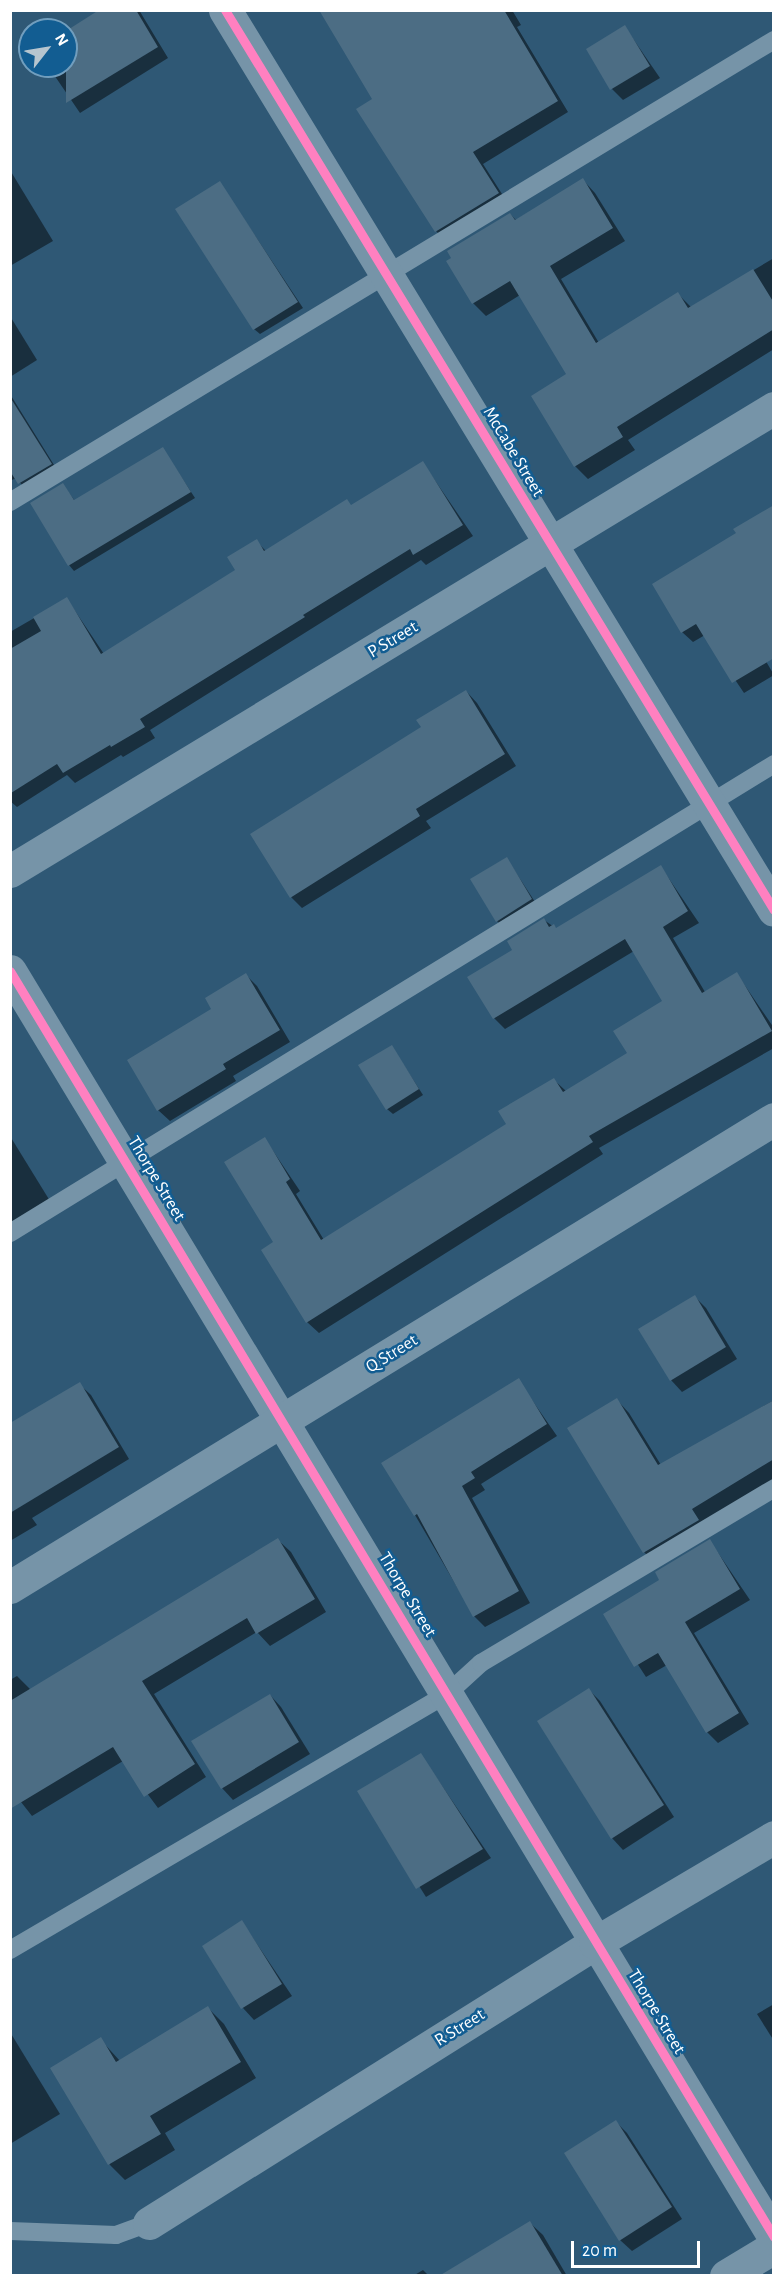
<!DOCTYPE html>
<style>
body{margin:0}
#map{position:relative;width:784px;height:2286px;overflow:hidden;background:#2f5875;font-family:"Alegreya Sans",sans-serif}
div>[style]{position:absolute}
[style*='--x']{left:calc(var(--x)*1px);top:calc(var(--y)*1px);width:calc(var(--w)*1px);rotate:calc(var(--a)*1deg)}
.shadow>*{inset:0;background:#0007}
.building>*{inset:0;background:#4c6d84}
.lane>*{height:18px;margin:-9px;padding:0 9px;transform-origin:9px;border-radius:9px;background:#7694a8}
.street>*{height:33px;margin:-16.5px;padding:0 16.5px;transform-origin:16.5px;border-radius:16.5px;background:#7694a8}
.cycleway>*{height:9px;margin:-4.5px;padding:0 4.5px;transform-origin:4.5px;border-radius:4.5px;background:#ff80c0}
span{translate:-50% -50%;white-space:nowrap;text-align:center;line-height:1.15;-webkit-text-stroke:5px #125d92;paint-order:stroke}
.street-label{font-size:18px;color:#fff}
.frame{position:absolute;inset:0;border:12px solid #fff;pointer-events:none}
.north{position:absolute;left:18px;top:18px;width:60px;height:60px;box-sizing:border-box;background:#125d92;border:2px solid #719ebe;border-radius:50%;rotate:59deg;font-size:16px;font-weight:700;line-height:24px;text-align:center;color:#fff}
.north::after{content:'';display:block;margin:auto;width:21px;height:27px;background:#b6c5cf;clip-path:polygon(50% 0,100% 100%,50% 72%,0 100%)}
.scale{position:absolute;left:571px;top:2241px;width:129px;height:27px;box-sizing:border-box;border:3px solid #fff;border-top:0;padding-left:8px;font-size:18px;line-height:21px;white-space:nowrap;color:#fff;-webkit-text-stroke:4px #125d92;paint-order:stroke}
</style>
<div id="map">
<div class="shadow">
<div style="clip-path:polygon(102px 10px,139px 10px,168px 58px,80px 113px,48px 66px,66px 66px,66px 33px)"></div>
<div style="clip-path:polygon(321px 10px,512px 10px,521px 25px,517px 27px,568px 112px,483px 164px,509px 205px,447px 242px,436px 231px,374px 99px)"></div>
<div style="clip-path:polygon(625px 27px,660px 78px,623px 100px,612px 89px)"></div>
<div style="clip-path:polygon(10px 170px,53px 241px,10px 266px)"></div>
<div style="clip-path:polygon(583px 180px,595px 193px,625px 241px,561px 279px,599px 343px,678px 294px,691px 307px,774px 258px,774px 349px,628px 440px,635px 450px,588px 479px,575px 466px,533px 397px,568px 375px,520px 295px,486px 316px,473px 303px,448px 261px,510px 214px,516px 220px)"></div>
<div style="clip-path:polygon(220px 183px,303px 308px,260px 334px,254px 329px)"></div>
<div style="clip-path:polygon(10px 316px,37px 360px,10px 377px)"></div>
<div style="clip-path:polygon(10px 394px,59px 473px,28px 492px,16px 478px,10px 481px)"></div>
<div style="clip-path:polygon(163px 449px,195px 498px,74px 571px,69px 565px,63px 485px,75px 501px)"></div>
<div style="clip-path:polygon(423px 463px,473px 536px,426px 565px,421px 560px,150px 730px,155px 738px,123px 757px,121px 755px,75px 783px,67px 775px,17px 807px,10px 801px,10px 632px,67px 599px,104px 654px,237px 571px,256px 541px,266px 551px,352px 506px)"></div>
<div style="clip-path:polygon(654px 585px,750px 634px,774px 675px,744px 693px,705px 635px,693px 642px,682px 632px)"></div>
<div style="clip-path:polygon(466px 691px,477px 703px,516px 766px,426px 821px,431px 828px,302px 908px,291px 897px,423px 727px)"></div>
<div style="clip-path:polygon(507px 859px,537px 905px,502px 926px,497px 921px)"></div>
<div style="clip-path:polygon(661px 867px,699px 923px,673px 938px,705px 992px,737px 974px,774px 1028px,774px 1048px,599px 1148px,603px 1154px,319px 1333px,307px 1322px,275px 1243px,265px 1139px,300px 1191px,296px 1194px,324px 1240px,508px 1125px,554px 1080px,566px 1091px,629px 1054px,664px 1001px,634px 951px,505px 1029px,494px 1018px,514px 950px,544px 920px,557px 929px)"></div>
<div style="clip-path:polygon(246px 975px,257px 986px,290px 1042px,233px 1076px,236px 1081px,170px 1121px,158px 1110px,213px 1010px)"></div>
<div style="clip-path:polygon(392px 1047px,423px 1095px,393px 1114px,387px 1109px)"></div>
<div style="clip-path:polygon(10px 1136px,50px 1201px,10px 1225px)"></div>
<div style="clip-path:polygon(695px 1297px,706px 1308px,737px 1359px,682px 1392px,671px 1380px)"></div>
<div style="clip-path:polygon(518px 1380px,557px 1436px,481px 1484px,485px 1490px,472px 1498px,530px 1603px,485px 1627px,474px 1616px,415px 1515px)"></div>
<div style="clip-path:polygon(79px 1384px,91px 1395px,129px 1459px,32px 1518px,37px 1525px,10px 1541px,10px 1437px)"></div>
<div style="clip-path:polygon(617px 1400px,629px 1413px,661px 1465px,774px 1400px,774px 1485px,657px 1565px,644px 1552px)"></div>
<div style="clip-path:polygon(278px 1540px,291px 1552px,326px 1612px,270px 1646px,257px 1632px,154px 1694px,206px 1777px,158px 1808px,123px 1761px,32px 1816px,10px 1788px,10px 1680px,17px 1676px,31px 1690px)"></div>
<div style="clip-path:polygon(710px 1541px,750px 1600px,694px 1633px,749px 1724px,718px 1743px,707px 1732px,667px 1665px,646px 1677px,605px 1614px,661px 1580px)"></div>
<div style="clip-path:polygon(589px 1690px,600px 1701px,674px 1817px,623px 1850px,612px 1838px)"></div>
<div style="clip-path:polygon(270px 1695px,281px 1707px,310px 1754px,233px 1800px,222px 1788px)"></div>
<div style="clip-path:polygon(421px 1755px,491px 1858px,426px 1897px,360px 1792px)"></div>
<div style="clip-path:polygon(242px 1922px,292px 1996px,254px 2020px,243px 2008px,204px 1946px)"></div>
<div style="clip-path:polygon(774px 2004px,774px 2041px,757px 2014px)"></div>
<div style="clip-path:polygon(208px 2008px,224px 2024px,256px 2078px,165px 2133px,175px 2150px,125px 2180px,110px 2165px,52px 2068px,100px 2039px,120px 2061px)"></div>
<div style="clip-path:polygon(10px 2032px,60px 2114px,10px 2144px)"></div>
<div style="clip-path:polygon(616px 2122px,627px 2133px,682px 2219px,632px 2251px,620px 2240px)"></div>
<div style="clip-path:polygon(530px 2223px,543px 2235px,567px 2276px,442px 2276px)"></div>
<div style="clip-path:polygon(423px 2270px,429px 2276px,413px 2276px)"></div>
</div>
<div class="building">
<div style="clip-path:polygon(99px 10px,136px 10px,158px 47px,66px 103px,66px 31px)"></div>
<div style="clip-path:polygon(319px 10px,504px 10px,558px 101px,473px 152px,499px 193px,435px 232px,356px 109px,372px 99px)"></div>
<div style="clip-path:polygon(625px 25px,650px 66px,610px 90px,586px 49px)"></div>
<div style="clip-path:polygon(583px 178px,613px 228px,550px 266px,596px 343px,678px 292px,688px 308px,753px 269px,774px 303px,774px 329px,617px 427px,623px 437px,574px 467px,531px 396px,566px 374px,510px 281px,472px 304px,446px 261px,451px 258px,447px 251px,510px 213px,515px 220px)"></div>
<div style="clip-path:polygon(220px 181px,298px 302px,253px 330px,175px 209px)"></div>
<div style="clip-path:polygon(10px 397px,52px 464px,18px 484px,10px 471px)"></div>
<div style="clip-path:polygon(163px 447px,191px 492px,68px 566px,30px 503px,63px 483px,74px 500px)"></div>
<div style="clip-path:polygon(423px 461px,463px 525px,413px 555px,410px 549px,303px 615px,305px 617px,140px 719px,145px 727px,111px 747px,110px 745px,63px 773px,57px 764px,11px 793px,10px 649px,41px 631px,33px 617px,67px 597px,101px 654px,235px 570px,227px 557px,257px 539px,264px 551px,347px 499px,351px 505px)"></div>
<div style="clip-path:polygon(774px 505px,774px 658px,732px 683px,696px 624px,681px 633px,652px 584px,736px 533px,733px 529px)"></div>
<div style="clip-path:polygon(466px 690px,505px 754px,416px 809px,420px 816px,290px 898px,250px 834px,421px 727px,416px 720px)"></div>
<div style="clip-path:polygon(507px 857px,532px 899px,496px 922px,470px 879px)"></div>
<div style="clip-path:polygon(661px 865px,688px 911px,663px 927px,702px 993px,737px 972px,772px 1031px,589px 1136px,593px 1142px,306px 1323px,261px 1250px,273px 1242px,224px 1162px,265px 1137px,290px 1179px,286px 1182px,321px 1240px,506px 1124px,498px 1111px,554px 1078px,563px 1092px,627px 1053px,613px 1031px,662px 1001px,625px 939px,493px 1019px,467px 977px,512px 950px,507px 941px,544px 918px,549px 927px,554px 924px,556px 928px)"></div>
<div style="clip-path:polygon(246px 973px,280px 1030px,223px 1064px,226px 1069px,157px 1111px,127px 1060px,211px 1009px,205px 998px)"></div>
<div style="clip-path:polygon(392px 1045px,419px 1089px,386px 1110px,358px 1065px)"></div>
<div style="clip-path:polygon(695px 1295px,726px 1347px,670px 1381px,638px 1329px)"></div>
<div style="clip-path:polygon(519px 1378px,547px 1424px,471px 1472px,475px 1478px,462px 1486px,519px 1591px,473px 1617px,417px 1514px,414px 1516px,381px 1463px)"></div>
<div style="clip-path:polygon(80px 1382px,119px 1447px,10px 1513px,10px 1423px)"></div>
<div style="clip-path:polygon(617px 1398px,658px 1465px,774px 1400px,774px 1459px,692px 1509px,699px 1520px,643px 1553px,567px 1428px)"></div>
<div style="clip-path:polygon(278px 1538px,315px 1599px,256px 1634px,247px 1618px,142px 1681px,195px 1764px,144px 1797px,113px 1747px,10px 1809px,10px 1701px)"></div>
<div style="clip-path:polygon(710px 1539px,740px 1589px,685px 1622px,739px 1713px,706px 1733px,658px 1653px,634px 1667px,603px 1614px,659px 1580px,655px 1572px)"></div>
<div style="clip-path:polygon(589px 1688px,664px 1805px,611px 1839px,537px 1721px)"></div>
<div style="clip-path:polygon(270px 1694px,299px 1742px,221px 1789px,191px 1741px)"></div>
<div style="clip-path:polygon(421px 1753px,483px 1849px,416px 1889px,357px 1791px)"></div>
<div style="clip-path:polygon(242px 1920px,282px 1984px,241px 2009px,202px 1946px)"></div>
<div style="clip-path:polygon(208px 2006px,241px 2062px,150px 2116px,161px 2134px,108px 2165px,50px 2068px,101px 2037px,116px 2062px)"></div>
<div style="clip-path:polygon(616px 2120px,672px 2207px,619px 2241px,564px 2153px)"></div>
<div style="clip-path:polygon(530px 2221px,563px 2276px,439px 2276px)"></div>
</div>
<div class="lane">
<div style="--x:10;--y:502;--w:893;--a:-31.16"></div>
<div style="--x:10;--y:1233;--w:896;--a:-31.54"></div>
<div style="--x:10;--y:1950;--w:506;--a:-30.36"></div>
<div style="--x:447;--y:1694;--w:46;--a:-42.4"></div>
<div style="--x:481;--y:1663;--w:341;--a:-30.8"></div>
<div style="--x:10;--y:2231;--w:106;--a:2.2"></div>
<div style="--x:116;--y:2235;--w:35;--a:-20"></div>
</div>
<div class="street">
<div style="--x:225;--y:10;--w:1054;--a:58.62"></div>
<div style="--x:10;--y:871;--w:893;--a:-31.22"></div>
<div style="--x:10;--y:971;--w:1479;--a:58.89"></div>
<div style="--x:10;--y:1587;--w:896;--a:-31.49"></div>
<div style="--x:149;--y:2223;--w:527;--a:-32.12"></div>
<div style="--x:595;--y:1943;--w:208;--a:-30.6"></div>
<div style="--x:726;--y:2276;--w:56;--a:-31.1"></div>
</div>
<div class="cycleway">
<div style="--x:225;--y:10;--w:1054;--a:58.62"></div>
<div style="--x:10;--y:971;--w:1479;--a:58.89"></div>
</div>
<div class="street-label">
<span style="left:513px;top:452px;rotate:59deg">McCabe Street</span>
<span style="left:393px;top:640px;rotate:-31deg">P Street</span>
<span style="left:156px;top:1179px;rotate:59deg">Thorpe Street</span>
<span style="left:392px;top:1354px;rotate:-32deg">Q Street</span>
<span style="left:407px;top:1595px;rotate:59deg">Thorpe Street</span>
<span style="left:656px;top:2012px;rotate:59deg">Thorpe Street</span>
<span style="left:460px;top:2028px;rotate:-32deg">R Street</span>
</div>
<div class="frame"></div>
<div class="north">N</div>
<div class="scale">20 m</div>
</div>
